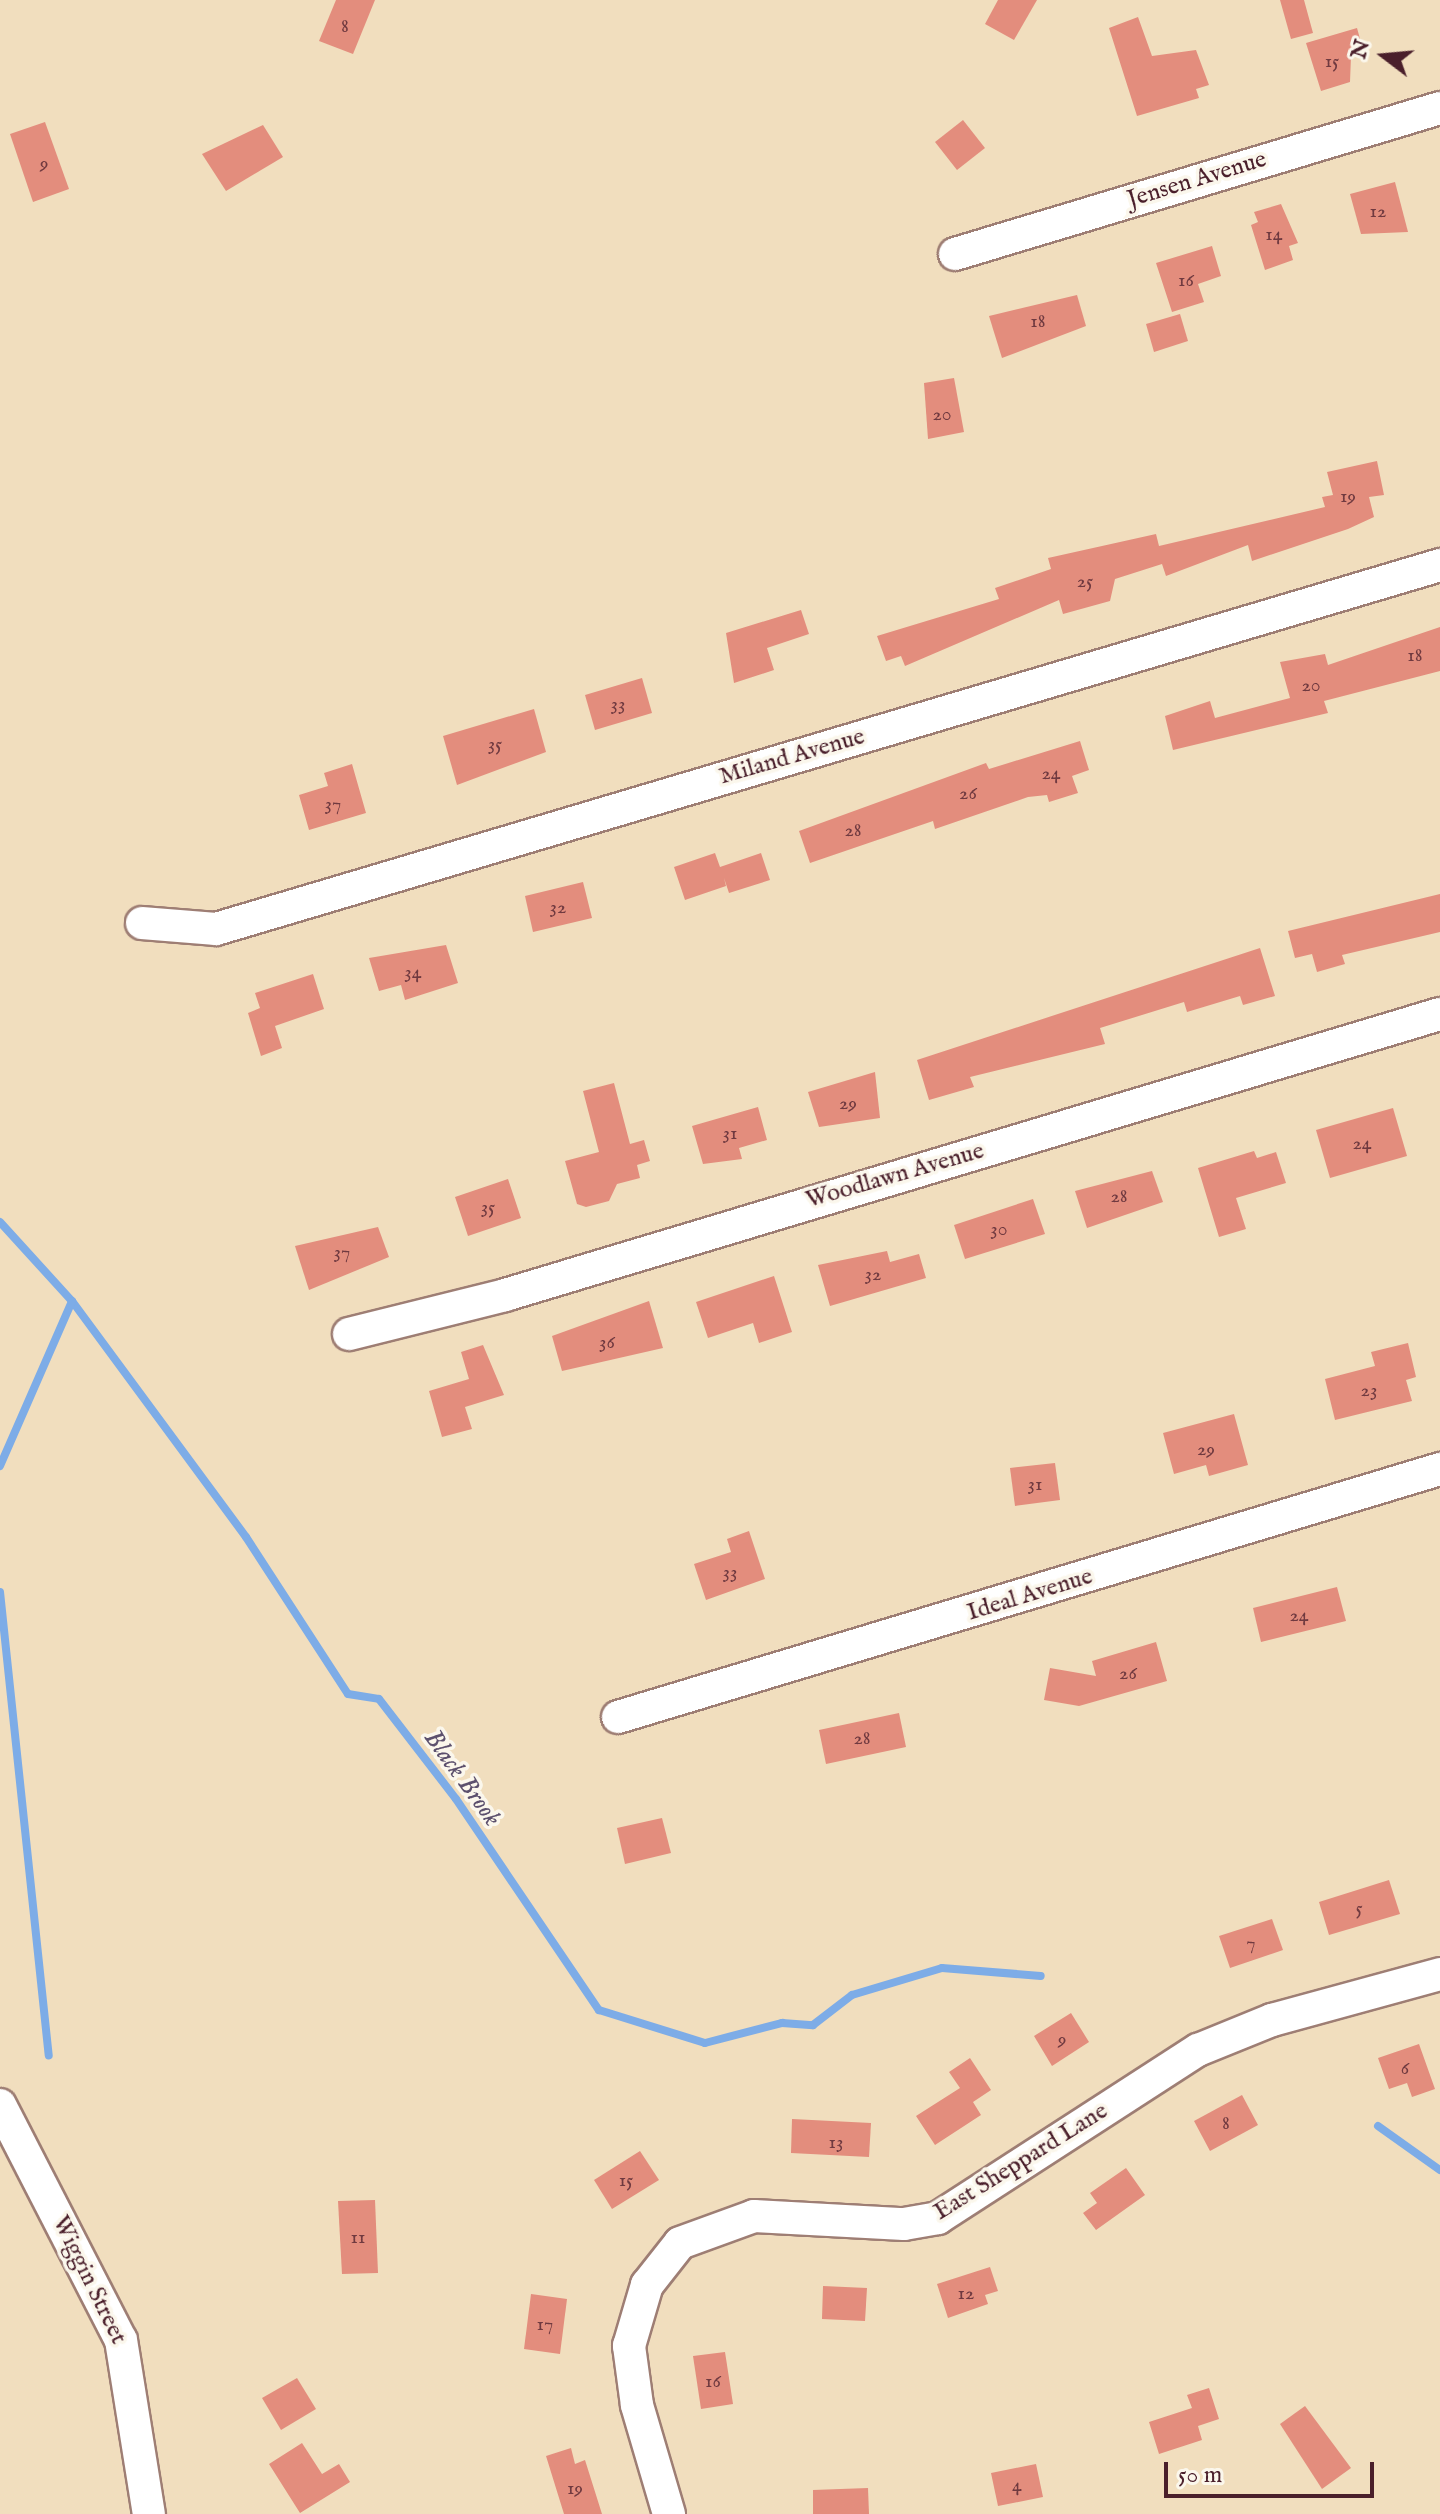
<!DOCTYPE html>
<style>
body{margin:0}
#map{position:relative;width:1440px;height:2514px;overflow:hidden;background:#f1debe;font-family:"IM FELL English",serif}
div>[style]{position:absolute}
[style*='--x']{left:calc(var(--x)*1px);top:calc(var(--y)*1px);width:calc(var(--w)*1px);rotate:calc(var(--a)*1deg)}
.stream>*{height:8px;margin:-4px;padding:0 4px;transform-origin:4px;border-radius:4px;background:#7dace7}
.building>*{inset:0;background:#e38d7d}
.roads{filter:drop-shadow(2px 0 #9e7e74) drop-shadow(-2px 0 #9e7e74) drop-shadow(0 2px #9e7e74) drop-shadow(0 -2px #9e7e74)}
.street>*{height:32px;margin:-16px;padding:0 16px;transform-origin:16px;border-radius:16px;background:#fff}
span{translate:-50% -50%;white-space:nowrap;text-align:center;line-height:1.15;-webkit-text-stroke:7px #fbf7ec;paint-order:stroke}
.number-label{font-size:20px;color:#703a40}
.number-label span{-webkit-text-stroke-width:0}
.street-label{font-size:24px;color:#4a1f2b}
.water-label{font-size:26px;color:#5c506d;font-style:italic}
.north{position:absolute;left:1344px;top:16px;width:80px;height:80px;-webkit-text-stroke:6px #fbf7ec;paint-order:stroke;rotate:286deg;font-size:22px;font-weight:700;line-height:32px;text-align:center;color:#4a1f2b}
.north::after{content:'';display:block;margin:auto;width:28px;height:36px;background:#4a1f2b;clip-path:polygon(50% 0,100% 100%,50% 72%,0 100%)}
.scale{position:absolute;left:1164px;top:2462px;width:210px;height:36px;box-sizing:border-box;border:4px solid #4a1f2b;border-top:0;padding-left:10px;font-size:24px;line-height:28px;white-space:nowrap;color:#4a1f2b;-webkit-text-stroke:6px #fbf7ec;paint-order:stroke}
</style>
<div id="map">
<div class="stream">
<div style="--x:0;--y:1222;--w:107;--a:47.7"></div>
<div style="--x:72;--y:1301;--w:293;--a:53.6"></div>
<div style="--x:246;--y:1537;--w:187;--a:57"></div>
<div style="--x:348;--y:1694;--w:31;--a:9"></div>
<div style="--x:379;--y:1699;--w:126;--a:52.4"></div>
<div style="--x:456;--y:1799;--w:255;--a:55.9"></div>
<div style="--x:599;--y:2010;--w:111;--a:17.3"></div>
<div style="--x:705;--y:2043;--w:80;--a:-14.6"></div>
<div style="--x:782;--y:2023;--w:31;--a:4"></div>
<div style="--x:813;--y:2025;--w:49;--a:-37.6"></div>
<div style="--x:852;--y:1995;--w:94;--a:-16.7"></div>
<div style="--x:942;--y:1968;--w:99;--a:4.6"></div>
<div style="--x:0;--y:1466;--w:180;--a:-66.4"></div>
<div style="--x:0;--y:1592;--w:466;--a:84"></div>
<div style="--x:1378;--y:2126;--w:76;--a:35.4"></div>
</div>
<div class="building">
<div style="clip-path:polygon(336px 0,375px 0,353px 54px,319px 41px)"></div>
<div style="clip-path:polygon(998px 0,1037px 0,1014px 40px,985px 24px)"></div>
<div style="clip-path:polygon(1280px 0,1304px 0,1313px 33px,1291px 39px)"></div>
<div style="clip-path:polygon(1138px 17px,1152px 56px,1196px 50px,1209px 85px,1196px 89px,1199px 98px,1137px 116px,1109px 28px)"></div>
<div style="clip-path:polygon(1357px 28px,1364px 53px,1351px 56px,1350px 82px,1321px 91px,1306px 43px)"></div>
<div style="clip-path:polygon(963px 120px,985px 148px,957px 170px,935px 142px)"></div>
<div style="clip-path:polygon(45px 122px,69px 189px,33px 202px,10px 134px)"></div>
<div style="clip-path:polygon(263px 125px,283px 157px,226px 191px,202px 154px)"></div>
<div style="clip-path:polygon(1395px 182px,1408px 232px,1361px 234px,1350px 194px)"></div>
<div style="clip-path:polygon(1281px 204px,1298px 243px,1289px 246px,1293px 260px,1265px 270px,1251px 225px,1258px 222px,1254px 212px)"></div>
<div style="clip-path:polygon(1212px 246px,1221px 276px,1198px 284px,1204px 302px,1172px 312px,1156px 263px)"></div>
<div style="clip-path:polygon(1077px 295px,1086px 326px,1002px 358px,989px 316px)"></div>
<div style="clip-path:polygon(1180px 314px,1188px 341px,1154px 352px,1146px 324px)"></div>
<div style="clip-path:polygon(954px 378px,964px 432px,928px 439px,924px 383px)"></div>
<div style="clip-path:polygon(1377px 461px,1384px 495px,1369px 497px,1374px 517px,1348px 529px,1252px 561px,1248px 545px,1166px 576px,1162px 564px,1115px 579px,1110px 601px,1063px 614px,1059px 600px,905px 666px,901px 656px,886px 661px,877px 636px,999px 599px,995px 588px,1051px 569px,1048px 558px,1156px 534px,1159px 546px,1325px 507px,1322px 497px,1333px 495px,1327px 472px)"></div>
<div style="clip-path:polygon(801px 610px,809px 634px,767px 648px,774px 670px,734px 683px,726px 633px)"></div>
<div style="clip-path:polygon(1440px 627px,1440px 671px,1324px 701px,1328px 713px,1173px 750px,1165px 716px,1210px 701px,1215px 718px,1290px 698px,1280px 662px,1325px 654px,1328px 665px)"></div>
<div style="clip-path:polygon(642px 678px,652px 713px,595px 730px,585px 695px)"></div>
<div style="clip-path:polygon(534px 709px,546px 752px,457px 785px,443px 736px)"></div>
<div style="clip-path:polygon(1080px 741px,1089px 770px,1072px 776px,1078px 793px,1049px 802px,1047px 795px,1028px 797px,935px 829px,933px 821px,810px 863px,799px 831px,986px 763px,989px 769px)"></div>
<div style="clip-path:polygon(352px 764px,366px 813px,309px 830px,299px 795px,328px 786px,324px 773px)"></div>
<div style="clip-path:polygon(715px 853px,720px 867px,761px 853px,770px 880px,729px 893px,724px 878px,726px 886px,685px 900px,674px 867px)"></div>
<div style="clip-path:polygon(583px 882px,592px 918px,533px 932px,525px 896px)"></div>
<div style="clip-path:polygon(1440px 894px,1440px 932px,1342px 955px,1345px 964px,1317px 972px,1312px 954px,1295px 958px,1288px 931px)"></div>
<div style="clip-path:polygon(446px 945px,458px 983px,405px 1000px,401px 985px,379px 991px,369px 958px)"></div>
<div style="clip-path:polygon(1260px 948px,1275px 996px,1243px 1005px,1240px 996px,1187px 1012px,1184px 1002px,1100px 1028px,1105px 1044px,970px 1077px,974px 1087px,929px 1100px,917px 1060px)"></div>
<div style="clip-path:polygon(313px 974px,324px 1009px,275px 1026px,282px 1048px,261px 1056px,248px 1013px,260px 1008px,255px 993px)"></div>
<div style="clip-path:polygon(875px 1072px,880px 1118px,819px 1127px,808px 1092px)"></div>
<div style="clip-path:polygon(614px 1083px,630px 1144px,644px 1140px,650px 1161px,637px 1165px,640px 1178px,617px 1184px,609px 1201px,586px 1207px,577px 1204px,565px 1161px,599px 1152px,583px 1091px)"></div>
<div style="clip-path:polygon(758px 1107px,767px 1140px,739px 1148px,742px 1159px,703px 1164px,692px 1126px)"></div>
<div style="clip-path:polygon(1393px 1108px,1407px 1156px,1330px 1178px,1316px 1130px)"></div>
<div style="clip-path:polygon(1254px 1151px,1257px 1158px,1276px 1152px,1286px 1183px,1236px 1198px,1246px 1229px,1219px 1237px,1198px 1168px)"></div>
<div style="clip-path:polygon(1152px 1171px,1163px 1202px,1087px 1228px,1075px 1191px)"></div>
<div style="clip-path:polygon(508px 1179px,521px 1218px,468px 1236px,455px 1197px)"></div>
<div style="clip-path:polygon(1033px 1199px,1045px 1234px,965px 1259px,954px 1225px)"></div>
<div style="clip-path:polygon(378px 1227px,389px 1257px,309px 1290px,295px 1246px)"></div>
<div style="clip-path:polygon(887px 1251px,890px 1262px,919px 1254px,926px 1278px,830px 1306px,818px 1265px)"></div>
<div style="clip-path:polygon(774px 1276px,792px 1332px,759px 1343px,753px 1323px,708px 1338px,696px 1302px)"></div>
<div style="clip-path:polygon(649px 1301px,663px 1348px,562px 1371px,552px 1336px)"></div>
<div style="clip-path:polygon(1408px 1343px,1416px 1377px,1406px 1380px,1412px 1401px,1335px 1420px,1325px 1379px,1375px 1366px,1371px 1352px)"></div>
<div style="clip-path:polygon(483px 1345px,504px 1395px,465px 1407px,472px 1429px,442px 1437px,429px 1391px,469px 1379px,461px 1352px)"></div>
<div style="clip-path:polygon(1234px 1414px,1248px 1465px,1209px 1476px,1206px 1465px,1174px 1474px,1163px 1433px)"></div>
<div style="clip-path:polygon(1055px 1463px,1060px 1500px,1015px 1506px,1010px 1468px)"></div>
<div style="clip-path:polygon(749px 1531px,765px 1579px,706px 1600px,694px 1564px,731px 1552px,727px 1539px)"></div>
<div style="clip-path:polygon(1337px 1587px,1346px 1621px,1261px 1642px,1253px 1608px)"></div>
<div style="clip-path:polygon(1156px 1642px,1167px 1681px,1079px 1706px,1044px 1700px,1050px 1668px,1096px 1676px,1092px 1661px)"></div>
<div style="clip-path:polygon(899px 1713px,906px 1747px,826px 1764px,819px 1730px)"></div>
<div style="clip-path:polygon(662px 1818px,671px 1853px,625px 1864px,617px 1828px)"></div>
<div style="clip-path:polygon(1389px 1880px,1400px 1914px,1329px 1935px,1319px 1902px)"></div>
<div style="clip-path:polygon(1272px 1919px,1283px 1950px,1230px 1968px,1219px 1936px)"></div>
<div style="clip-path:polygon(1071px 2013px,1089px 2042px,1052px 2066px,1034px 2036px)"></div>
<div style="clip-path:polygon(1419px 2044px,1435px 2089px,1412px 2097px,1407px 2083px,1389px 2089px,1378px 2058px)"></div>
<div style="clip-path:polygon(970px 2058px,991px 2090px,973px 2102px,981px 2115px,935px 2145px,916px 2116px,960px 2088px,949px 2072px)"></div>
<div style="clip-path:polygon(1242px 2095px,1258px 2125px,1210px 2151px,1194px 2121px)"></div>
<div style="clip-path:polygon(792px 2119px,871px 2123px,869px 2157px,791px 2153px)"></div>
<div style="clip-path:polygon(640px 2151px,659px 2180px,612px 2209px,594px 2180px)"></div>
<div style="clip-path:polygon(1126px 2168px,1145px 2195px,1096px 2230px,1083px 2213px,1097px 2203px,1090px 2193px)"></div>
<div style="clip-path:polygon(375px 2200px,378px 2273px,342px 2274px,338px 2201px)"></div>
<div style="clip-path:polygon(990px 2267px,998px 2291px,985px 2295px,988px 2304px,948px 2318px,937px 2284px)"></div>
<div style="clip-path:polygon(823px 2286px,867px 2288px,865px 2321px,822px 2319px)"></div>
<div style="clip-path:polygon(531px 2294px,567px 2299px,560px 2354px,524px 2349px)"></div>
<div style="clip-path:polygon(725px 2352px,733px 2404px,701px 2409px,693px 2356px)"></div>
<div style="clip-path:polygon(297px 2378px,316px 2409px,281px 2430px,262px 2398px)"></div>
<div style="clip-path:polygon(1209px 2388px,1219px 2419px,1198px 2426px,1202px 2440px,1159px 2454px,1149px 2422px,1192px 2408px,1187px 2395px)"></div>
<div style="clip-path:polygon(1305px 2406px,1351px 2468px,1322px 2489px,1280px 2424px)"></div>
<div style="clip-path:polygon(302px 2443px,322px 2474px,339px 2464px,350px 2482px,300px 2513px,269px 2464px)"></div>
<div style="clip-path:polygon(571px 2448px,575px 2464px,585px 2460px,602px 2514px,564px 2514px,546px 2456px)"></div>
<div style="clip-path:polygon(1036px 2464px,1043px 2497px,998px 2506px,991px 2473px)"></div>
<div style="clip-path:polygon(868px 2488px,869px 2514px,813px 2514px,813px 2490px)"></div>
</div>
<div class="roads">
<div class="street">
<div style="--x:955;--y:254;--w:506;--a:-16.75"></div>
<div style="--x:142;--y:923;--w:74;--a:4.6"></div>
<div style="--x:216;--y:929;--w:1277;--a:-16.56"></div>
<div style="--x:349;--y:1334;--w:161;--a:-14"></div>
<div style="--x:505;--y:1295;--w:976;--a:-16.73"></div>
<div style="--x:618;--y:1717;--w:859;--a:-16.79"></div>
<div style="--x:0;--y:2105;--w:264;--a:62.8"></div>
<div style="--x:121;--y:2340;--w:176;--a:80.9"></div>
<div style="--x:669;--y:2514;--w:114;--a:-106.4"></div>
<div style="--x:637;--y:2405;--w:60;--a:-97.7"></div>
<div style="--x:629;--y:2346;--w:64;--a:-73.6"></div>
<div style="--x:647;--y:2285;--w:53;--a:-51.8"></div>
<div style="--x:680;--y:2243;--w:79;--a:-20"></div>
<div style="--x:754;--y:2216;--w:150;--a:3.1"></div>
<div style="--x:904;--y:2224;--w:35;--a:-10"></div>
<div style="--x:938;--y:2218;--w:310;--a:-32.9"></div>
<div style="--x:1198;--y:2050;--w:80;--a:-22.1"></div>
<div style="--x:1272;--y:2020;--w:174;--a:-15.3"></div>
</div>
</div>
<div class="number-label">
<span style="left:345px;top:26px">8</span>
<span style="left:1332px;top:61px">15</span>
<span style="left:44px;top:163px">9</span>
<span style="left:1378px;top:211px">12</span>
<span style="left:1274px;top:234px">14</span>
<span style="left:1186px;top:280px">16</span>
<span style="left:1038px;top:321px">18</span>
<span style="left:942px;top:414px">20</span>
<span style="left:1348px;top:496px">19</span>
<span style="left:1085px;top:581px">25</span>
<span style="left:1415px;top:655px">18</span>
<span style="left:1311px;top:685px">20</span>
<span style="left:618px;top:704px">33</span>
<span style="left:495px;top:744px">35</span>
<span style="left:1051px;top:773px">24</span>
<span style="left:968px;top:793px">26</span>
<span style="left:333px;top:804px">37</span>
<span style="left:853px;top:830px">28</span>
<span style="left:558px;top:907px">32</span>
<span style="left:413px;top:972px">34</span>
<span style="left:848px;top:1103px">29</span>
<span style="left:730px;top:1133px">31</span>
<span style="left:1362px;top:1143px">24</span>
<span style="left:1119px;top:1196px">28</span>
<span style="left:488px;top:1207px">35</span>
<span style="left:999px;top:1229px">30</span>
<span style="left:342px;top:1252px">37</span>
<span style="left:873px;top:1274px">32</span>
<span style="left:607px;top:1342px">36</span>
<span style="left:1369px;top:1390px">23</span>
<span style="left:1206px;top:1449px">29</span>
<span style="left:1035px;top:1484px">31</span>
<span style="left:730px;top:1572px">33</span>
<span style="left:1299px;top:1615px">24</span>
<span style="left:1128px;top:1673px">26</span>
<span style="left:862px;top:1738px">28</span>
<span style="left:1359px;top:1908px">5</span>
<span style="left:1251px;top:1943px">7</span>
<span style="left:1062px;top:2039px">9</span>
<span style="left:1405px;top:2068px">6</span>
<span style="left:1226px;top:2123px">8</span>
<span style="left:836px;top:2142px">13</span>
<span style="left:626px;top:2180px">15</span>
<span style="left:358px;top:2237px">11</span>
<span style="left:966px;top:2293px">12</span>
<span style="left:545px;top:2324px">17</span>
<span style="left:713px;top:2381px">16</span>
<span style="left:1017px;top:2485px">4</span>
<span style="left:575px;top:2488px">19</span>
</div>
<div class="street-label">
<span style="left:1197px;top:180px;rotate:-17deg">Jensen Avenue</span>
<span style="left:792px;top:757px;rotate:-16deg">Miland Avenue</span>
<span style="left:895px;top:1176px;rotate:-16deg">Woodlawn Avenue</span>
<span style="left:1030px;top:1595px;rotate:-17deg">Ideal Avenue</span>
<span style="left:1021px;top:2162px;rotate:-32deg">East Sheppard Lane</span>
<span style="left:89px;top:2280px;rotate:64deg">Wiggin Street</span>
</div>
<div class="water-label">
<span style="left:462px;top:1778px;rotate:54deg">Black Brook</span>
</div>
<div class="north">N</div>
<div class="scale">50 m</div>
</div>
